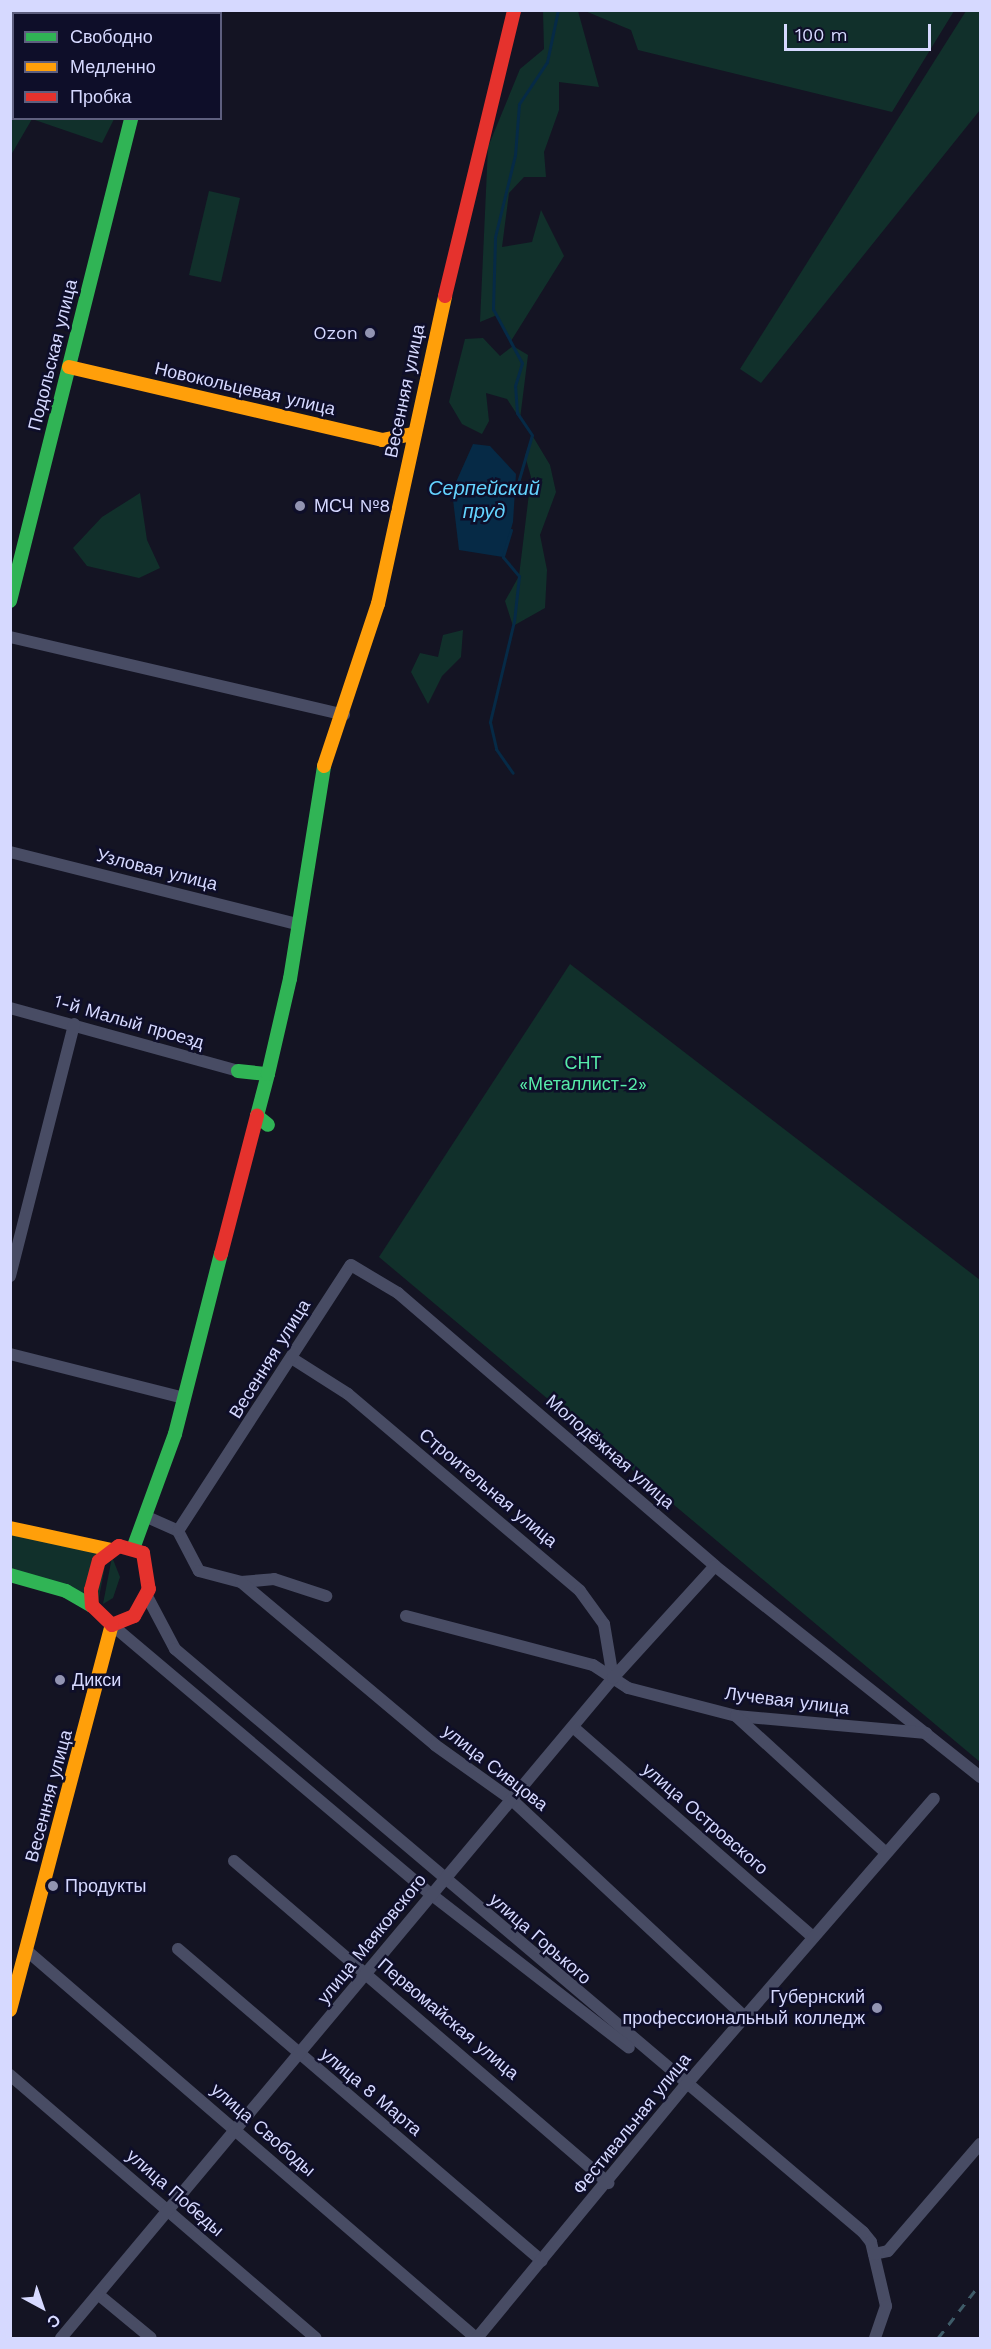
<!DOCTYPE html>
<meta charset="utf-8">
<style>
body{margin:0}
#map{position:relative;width:991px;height:2349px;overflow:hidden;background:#141423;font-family:"Work Sans",sans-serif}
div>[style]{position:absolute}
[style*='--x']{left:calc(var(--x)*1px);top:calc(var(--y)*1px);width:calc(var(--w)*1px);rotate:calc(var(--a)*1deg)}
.green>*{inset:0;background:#11302b}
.water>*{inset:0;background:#062a46}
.stream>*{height:3px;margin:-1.5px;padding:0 1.5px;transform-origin:1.5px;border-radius:1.5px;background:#062a46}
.street>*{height:12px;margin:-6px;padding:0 6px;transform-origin:6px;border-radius:6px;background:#484c64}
.fast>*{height:14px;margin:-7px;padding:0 7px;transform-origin:7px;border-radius:7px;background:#30b455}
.slow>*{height:14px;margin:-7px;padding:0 7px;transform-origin:7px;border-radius:7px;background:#ff9f0a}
.jam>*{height:14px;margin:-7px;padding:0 7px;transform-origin:7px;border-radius:7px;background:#e5322d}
.rail>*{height:3px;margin-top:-1.5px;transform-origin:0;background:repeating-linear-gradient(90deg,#3e5b68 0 9px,transparent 0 17px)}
.dots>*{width:16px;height:16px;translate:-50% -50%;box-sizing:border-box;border:3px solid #0e0e29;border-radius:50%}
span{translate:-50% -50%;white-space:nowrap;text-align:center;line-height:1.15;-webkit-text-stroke:5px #0e0e29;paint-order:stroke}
.poi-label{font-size:18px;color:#d6d9ff}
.right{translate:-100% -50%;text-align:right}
.left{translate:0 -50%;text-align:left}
.street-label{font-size:18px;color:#d6d9ff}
.park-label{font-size:18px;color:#56eba9}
.water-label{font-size:20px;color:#64d4ff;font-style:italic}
.frame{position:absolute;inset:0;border:12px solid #d6d9ff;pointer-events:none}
.legend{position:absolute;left:12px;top:12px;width:210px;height:108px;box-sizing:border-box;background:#0e0e29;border:2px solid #5e5f7f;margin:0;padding:8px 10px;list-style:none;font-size:18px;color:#d6d9ff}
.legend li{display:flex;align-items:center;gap:12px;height:30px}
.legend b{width:30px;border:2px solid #5e5f7f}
.north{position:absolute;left:12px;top:2277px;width:60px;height:60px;-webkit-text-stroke:4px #0e0e29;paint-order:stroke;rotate:140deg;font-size:16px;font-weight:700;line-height:24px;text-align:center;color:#d6d9ff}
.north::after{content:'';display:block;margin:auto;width:21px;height:27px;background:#d6d9ff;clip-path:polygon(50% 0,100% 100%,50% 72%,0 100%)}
.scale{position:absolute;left:784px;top:24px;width:147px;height:27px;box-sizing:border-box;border:3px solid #d6d9ff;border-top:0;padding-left:8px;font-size:18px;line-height:21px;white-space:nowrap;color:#d6d9ff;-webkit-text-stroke:4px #0e0e29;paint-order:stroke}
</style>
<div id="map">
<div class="green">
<div style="clip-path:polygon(11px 10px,92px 13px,14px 14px,14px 118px,114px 119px,102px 143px,32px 119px,11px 155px)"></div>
<div style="clip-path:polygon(543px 11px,578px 11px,599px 87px,559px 82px,559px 110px,544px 152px,546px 177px,524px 177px,509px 193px,502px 247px,532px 242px,541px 210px,564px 256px,511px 341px,497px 315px,480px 322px,488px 147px,520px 69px,544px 49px)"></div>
<div style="clip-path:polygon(585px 11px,954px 11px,892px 112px,638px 50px,631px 30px)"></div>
<div style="clip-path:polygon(966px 11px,980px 11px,980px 110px,761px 383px,740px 369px)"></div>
<div style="clip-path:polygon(209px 191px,240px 198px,221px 282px,189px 275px)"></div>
<div style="clip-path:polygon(483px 338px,500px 356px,513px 346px,528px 355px,520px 419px,507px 399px,486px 393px,489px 421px,482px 434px,462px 424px,449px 402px,465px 339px)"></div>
<div style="clip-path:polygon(532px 435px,550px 465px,556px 492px,540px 535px,547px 570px,545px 608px,513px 626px,505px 601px,519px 576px,531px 477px,525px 456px)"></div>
<div style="clip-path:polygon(140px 493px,147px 540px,160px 568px,139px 578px,87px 566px,73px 548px,102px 517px)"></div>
<div style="clip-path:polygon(463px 630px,461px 657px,442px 676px,428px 704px,411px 672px,420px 653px,438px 657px,443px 635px)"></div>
<div style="clip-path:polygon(570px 964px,980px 1280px,980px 1762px,379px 1257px)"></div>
<div style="clip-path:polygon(10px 1534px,107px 1555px,98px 1603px,11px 1569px)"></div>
<div style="clip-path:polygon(112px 1557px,120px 1577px,113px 1598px,103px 1604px)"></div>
</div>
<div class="water">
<div style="clip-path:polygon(473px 444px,490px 446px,516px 474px,513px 522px,503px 557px,459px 550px,452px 491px)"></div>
</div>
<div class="stream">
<div style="--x:515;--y:493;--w:60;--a:-73.7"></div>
<div style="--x:532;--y:435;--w:27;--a:-124"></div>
<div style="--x:517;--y:413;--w:27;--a:-94"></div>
<div style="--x:515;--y:386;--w:24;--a:-73"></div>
<div style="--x:522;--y:363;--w:61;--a:-118.2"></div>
<div style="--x:493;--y:309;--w:72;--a:-88.4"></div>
<div style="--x:495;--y:237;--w:84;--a:-76.3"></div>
<div style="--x:515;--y:155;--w:51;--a:-85.5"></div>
<div style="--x:519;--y:104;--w:50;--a:-56.3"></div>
<div style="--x:547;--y:62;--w:53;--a:-78.1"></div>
<div style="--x:511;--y:530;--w:28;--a:107"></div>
<div style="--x:503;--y:557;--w:25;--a:50"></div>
<div style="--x:519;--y:576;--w:45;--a:96.3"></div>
<div style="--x:514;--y:621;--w:104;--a:103.4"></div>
<div style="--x:490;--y:722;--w:28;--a:77"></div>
<div style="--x:496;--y:749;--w:29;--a:55"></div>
</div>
<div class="street">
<div style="--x:10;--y:637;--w:343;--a:13.1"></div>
<div style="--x:10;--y:852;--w:295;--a:14.1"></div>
<div style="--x:10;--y:1008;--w:237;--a:15.4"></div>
<div style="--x:10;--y:1276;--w:260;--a:-75.7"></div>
<div style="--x:10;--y:1354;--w:179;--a:14.2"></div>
<div style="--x:293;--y:1359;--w:65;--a:32.5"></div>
<div style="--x:348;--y:1394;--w:304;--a:40.3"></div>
<div style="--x:580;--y:1591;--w:41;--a:54"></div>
<div style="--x:604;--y:1624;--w:55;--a:80.5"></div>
<div style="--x:147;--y:1517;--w:34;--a:24"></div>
<div style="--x:178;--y:1531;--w:45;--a:62.3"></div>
<div style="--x:199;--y:1571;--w:43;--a:14.7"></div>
<div style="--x:241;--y:1582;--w:33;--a:-5"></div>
<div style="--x:274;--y:1579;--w:55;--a:18.1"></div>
<div style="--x:178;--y:1531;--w:317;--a:-57"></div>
<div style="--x:351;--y:1265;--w:55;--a:30.8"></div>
<div style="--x:398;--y:1293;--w:418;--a:40.7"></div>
<div style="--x:715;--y:1566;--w:339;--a:38.5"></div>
<div style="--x:241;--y:1582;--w:253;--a:40"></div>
<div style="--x:435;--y:1745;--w:95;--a:35.5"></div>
<div style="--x:512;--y:1800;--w:317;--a:43"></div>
<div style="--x:148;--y:1598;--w:58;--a:62.1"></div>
<div style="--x:175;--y:1649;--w:902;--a:40.28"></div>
<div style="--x:863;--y:2232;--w:13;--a:51"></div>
<div style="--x:871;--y:2242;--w:66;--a:76.8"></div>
<div style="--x:886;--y:2306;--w:34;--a:109"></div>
<div style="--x:406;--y:1616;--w:193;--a:14.7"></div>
<div style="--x:593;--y:1665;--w:42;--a:33.3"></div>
<div style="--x:628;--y:1688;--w:112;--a:14.5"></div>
<div style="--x:736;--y:1716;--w:191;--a:5.1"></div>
<div style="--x:112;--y:1625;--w:419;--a:40.2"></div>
<div style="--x:432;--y:1895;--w:249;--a:37.8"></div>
<div style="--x:736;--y:1716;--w:203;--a:42.4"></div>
<div style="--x:573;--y:1727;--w:319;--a:41.2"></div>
<div style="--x:234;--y:1861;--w:494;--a:40.7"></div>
<div style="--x:178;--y:1949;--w:479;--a:40.6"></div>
<div style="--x:26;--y:1950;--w:594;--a:40.77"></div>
<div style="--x:10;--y:2075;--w:403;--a:40.7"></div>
<div style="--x:874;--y:2254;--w:14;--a:-12"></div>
<div style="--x:888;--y:2251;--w:141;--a:-49.3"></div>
<div style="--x:99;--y:2295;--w:67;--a:39.6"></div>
<div style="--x:61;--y:2338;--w:860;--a:-50.09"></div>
<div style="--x:613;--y:1678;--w:151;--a:-47.7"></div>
<div style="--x:477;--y:2338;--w:327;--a:-50.5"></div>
<div style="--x:685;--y:2086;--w:380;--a:-49.1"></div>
</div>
<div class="fast">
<div style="--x:156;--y:10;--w:4;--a:90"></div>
<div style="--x:10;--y:601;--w:498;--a:-75.9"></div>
<div style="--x:238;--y:1071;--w:30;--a:6"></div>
<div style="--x:268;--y:1074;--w:43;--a:104.7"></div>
<div style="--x:257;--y:1116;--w:14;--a:39"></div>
<div style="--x:268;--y:1074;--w:98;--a:-77"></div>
<div style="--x:290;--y:979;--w:216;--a:-80.9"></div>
<div style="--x:134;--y:1546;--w:119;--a:-69.9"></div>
<div style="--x:175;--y:1434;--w:186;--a:-75.7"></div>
<div style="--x:10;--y:1575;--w:58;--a:15.9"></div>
<div style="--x:66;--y:1591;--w:30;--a:30"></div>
</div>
<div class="slow">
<div style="--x:69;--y:367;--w:321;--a:13.1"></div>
<div style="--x:382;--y:440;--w:32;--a:-11"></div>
<div style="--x:324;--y:766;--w:171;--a:-71.6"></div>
<div style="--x:378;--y:604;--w:315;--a:-77.7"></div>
<div style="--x:10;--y:1528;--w:104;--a:12.2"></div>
<div style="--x:10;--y:2010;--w:398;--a:-75.2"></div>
</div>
<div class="jam">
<div style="--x:445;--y:296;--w:294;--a:-76.4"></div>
<div style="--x:221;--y:1254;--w:143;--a:-75.4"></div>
<div style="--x:119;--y:1546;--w:25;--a:16"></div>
<div style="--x:143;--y:1553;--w:36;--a:81"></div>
<div style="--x:149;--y:1589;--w:31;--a:119"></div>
<div style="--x:134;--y:1616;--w:24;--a:158"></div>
<div style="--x:112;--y:1625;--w:28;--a:-136"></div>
<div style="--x:92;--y:1606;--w:16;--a:-94"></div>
<div style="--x:91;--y:1590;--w:30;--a:-75"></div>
<div style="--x:99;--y:1561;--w:25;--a:-37"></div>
</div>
<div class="rail">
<div style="--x:938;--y:2338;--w:68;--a:-52.1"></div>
</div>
<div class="dots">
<div style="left:370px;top:333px;background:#9294b2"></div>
<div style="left:300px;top:506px;background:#9294b2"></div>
<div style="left:60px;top:1680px;background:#9294b2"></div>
<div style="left:53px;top:1886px;background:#9294b2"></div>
<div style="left:877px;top:2008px;background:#9294b2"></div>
</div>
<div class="poi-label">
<span class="right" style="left:358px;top:333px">Ozon</span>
<span class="left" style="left:314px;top:506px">МСЧ №8</span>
<span class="left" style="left:72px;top:1680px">Дикси</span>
<span class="left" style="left:65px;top:1886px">Продукты</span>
<span class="right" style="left:865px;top:2008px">Губернский<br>профессиональный колледж</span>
</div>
<div class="street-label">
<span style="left:53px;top:355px;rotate:-76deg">Подольская улица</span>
<span style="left:245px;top:389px;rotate:13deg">Новокольцевая улица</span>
<span style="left:405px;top:391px;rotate:-78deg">Весенняя улица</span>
<span style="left:157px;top:870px;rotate:14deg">Узловая улица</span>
<span style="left:129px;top:1022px;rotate:16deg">1-й Малый проезд</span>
<span style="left:270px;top:1359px;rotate:-58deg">Весенняя улица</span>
<span style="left:610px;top:1452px;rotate:41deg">Молодёжная улица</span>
<span style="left:488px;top:1488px;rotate:40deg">Строительная улица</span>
<span style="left:787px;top:1701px;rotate:7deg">Лучевая улица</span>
<span style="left:495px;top:1768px;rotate:38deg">улица Сивцова</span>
<span style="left:49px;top:1796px;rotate:-75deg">Весенняя улица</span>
<span style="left:705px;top:1819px;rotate:41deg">улица Островского</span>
<span style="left:372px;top:1939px;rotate:-51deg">улица Маяковского</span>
<span style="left:540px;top:1939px;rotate:41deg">улица Горького</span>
<span style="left:448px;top:2019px;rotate:40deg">Первомайская улица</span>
<span style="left:371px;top:2092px;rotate:40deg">улица 8 Марта</span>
<span style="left:632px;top:2124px;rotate:-51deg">Фестивальная улица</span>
<span style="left:263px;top:2130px;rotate:41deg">улица Свободы</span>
<span style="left:175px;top:2193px;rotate:41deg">улица Победы</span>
</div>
<div class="park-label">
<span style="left:583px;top:1074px">СНТ<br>«Металлист-2»</span>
</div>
<div class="water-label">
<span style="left:484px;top:500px">Серпейский<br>пруд</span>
</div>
<div class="frame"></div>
<ul class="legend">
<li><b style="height:8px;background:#30b455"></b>Свободно</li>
<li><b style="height:8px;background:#ff9f0a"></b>Медленно</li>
<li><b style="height:8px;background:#e5322d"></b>Пробка</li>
</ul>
<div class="north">С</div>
<div class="scale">100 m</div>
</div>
